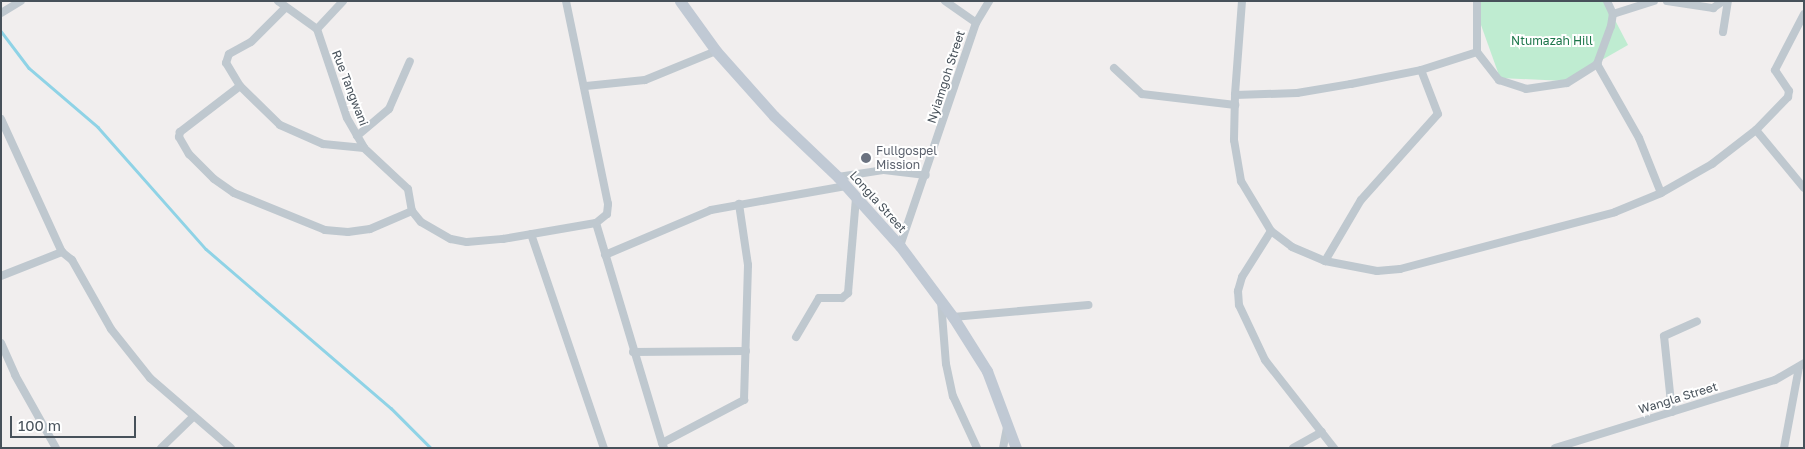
<!DOCTYPE html>
<style>
body{margin:0}
#map{position:relative;width:1805px;height:449px;overflow:hidden;background:#f1eeee;font-family:"Golos Text",sans-serif}
div>[style]{position:absolute}
[style*='--x']{left:calc(var(--x)*1px);top:calc(var(--y)*1px);width:calc(var(--w)*1px);rotate:calc(var(--a)*1deg)}
.green>*{inset:0;background:#bfecd1}
.stream>*{height:2.5px;margin:-1.25px;padding:0 1.25px;transform-origin:1.25px;border-radius:1.25px;background:#8fd3e6}
.minor>*{height:8px;margin:-4px;padding:0 4px;transform-origin:4px;border-radius:4px;background:#bfc8cf}
.secondary>*{height:11px;margin:-5.5px;padding:0 5.5px;transform-origin:5.5px;border-radius:5.5px;background:#c0c9d4}
.dots>*{width:14px;height:14px;translate:-50% -50%;box-sizing:border-box;border:2px solid #fff;border-radius:50%}
span{translate:-50% -50%;white-space:nowrap;text-align:center;line-height:1.15;-webkit-text-stroke:4px #fff;paint-order:stroke}
.park-label{font-size:12px;color:#1d774b}
.street-label{font-size:12px;color:#47515a}
.worship-label{font-size:12px;color:#5b616d}
.left{translate:0 -50%;text-align:left}
.frame{position:absolute;inset:0;border:2px solid #47515a;pointer-events:none}
.scale{position:absolute;left:10px;top:416px;width:126px;height:22px;box-sizing:border-box;border:2px solid #47515a;border-top:0;padding-left:6px;font-size:15px;line-height:18px;white-space:nowrap;color:#47515a;-webkit-text-stroke:4px #fff;paint-order:stroke}
</style>
<div id="map">
<div class="green">
<div style="clip-path:polygon(1479px 1px,1605px 1px,1628px 45px,1565px 81px,1500px 78px,1476px 11px)"></div>
</div>
<div class="stream">
<div style="--x:1;--y:31;--w:46;--a:52.9"></div>
<div style="--x:29;--y:68;--w:91;--a:40.5"></div>
<div style="--x:98;--y:127;--w:163;--a:48.5"></div>
<div style="--x:206;--y:249;--w:244;--a:40.7"></div>
<div style="--x:391;--y:408;--w:57;--a:45"></div>
</div>
<div class="minor">
<div style="--x:278;--y:1;--w:48;--a:35.7"></div>
<div style="--x:317;--y:29;--w:94;--a:71.4"></div>
<div style="--x:347;--y:118;--w:34;--a:60"></div>
<div style="--x:364;--y:148;--w:41;--a:-174.4"></div>
<div style="--x:323;--y:144;--w:47;--a:-156.2"></div>
<div style="--x:280;--y:125;--w:56;--a:-135.7"></div>
<div style="--x:240;--y:86;--w:27;--a:-121"></div>
<div style="--x:226;--y:63;--w:9;--a:-72"></div>
<div style="--x:229;--y:54;--w:25;--a:-29"></div>
<div style="--x:251;--y:42;--w:49;--a:-45"></div>
<div style="--x:945;--y:1;--w:38;--a:35"></div>
<div style="--x:1242;--y:1;--w:94;--a:94.3"></div>
<div style="--x:1235;--y:95;--w:62;--a:-1.8"></div>
<div style="--x:1297;--y:93;--w:55;--a:-9.5"></div>
<div style="--x:1351;--y:84;--w:71;--a:-11.3"></div>
<div style="--x:1421;--y:70;--w:59;--a:-17.8"></div>
<div style="--x:1477;--y:1;--w:51;--a:90"></div>
<div style="--x:1477;--y:52;--w:36;--a:52"></div>
<div style="--x:1499;--y:80;--w:28;--a:18"></div>
<div style="--x:1526;--y:89;--w:41;--a:-8.3"></div>
<div style="--x:1567;--y:83;--w:36;--a:-32"></div>
<div style="--x:1597;--y:64;--w:40;--a:-69.8"></div>
<div style="--x:1611;--y:26;--w:12;--a:-81"></div>
<div style="--x:1613;--y:14;--w:14;--a:-115"></div>
<div style="--x:1667;--y:1;--w:47;--a:8.7"></div>
<div style="--x:1713;--y:8;--w:12;--a:-35"></div>
<div style="--x:1;--y:13;--w:23;--a:-31"></div>
<div style="--x:1613;--y:14;--w:43;--a:-17.6"></div>
<div style="--x:317;--y:29;--w:38;--a:-47"></div>
<div style="--x:1723;--y:32;--w:31;--a:-81"></div>
<div style="--x:1597;--y:64;--w:85;--a:60.4"></div>
<div style="--x:1639;--y:138;--w:59;--a:68.2"></div>
<div style="--x:1114;--y:68;--w:38;--a:43"></div>
<div style="--x:1142;--y:94;--w:94;--a:6.7"></div>
<div style="--x:240;--y:86;--w:76;--a:142.5"></div>
<div style="--x:180;--y:132;--w:5;--a:101"></div>
<div style="--x:179;--y:137;--w:20;--a:60"></div>
<div style="--x:189;--y:154;--w:35;--a:45"></div>
<div style="--x:214;--y:179;--w:24;--a:35"></div>
<div style="--x:234;--y:193;--w:98;--a:22.1"></div>
<div style="--x:325;--y:230;--w:23;--a:5"></div>
<div style="--x:348;--y:232;--w:22;--a:-8"></div>
<div style="--x:370;--y:229;--w:46;--a:-23.2"></div>
<div style="--x:586;--y:86;--w:59;--a:-5.8"></div>
<div style="--x:645;--y:80;--w:77;--a:-22.2"></div>
<div style="--x:1235;--y:95;--w:45;--a:91.3"></div>
<div style="--x:1234;--y:140;--w:42;--a:80.3"></div>
<div style="--x:1241;--y:181;--w:58;--a:59"></div>
<div style="--x:1271;--y:231;--w:26;--a:37"></div>
<div style="--x:1292;--y:247;--w:36;--a:23"></div>
<div style="--x:1325;--y:261;--w:53;--a:10.9"></div>
<div style="--x:1377;--y:271;--w:23;--a:-5"></div>
<div style="--x:1400;--y:269;--w:222;--a:-14.8"></div>
<div style="--x:1615;--y:212;--w:50;--a:-22.4"></div>
<div style="--x:1661;--y:193;--w:59;--a:-29.6"></div>
<div style="--x:1712;--y:164;--w:56;--a:-37.7"></div>
<div style="--x:1756;--y:130;--w:46;--a:-45.9"></div>
<div style="--x:1788;--y:97;--w:6;--a:-81"></div>
<div style="--x:1789;--y:91;--w:25;--a:-124"></div>
<div style="--x:1775;--y:70;--w:63;--a:-62.6"></div>
<div style="--x:1;--y:119;--w:146;--a:65.4"></div>
<div style="--x:1756;--y:130;--w:75;--a:50.4"></div>
<div style="--x:357;--y:136;--w:42;--a:-40.2"></div>
<div style="--x:389;--y:109;--w:52;--a:-66.4"></div>
<div style="--x:364;--y:148;--w:60;--a:43"></div>
<div style="--x:408;--y:189;--w:22;--a:80"></div>
<div style="--x:412;--y:211;--w:14;--a:51"></div>
<div style="--x:421;--y:222;--w:34;--a:30"></div>
<div style="--x:451;--y:239;--w:16;--a:11"></div>
<div style="--x:467;--y:242;--w:36;--a:-5"></div>
<div style="--x:503;--y:239;--w:94;--a:-9.8"></div>
<div style="--x:596;--y:223;--w:14;--a:-39"></div>
<div style="--x:607;--y:214;--w:10;--a:-84"></div>
<div style="--x:608;--y:204;--w:207;--a:-101.7"></div>
<div style="--x:838;--y:177;--w:47;--a:-8.7"></div>
<div style="--x:884;--y:170;--w:42;--a:6.8"></div>
<div style="--x:596;--y:223;--w:230;--a:73.3"></div>
<div style="--x:1271;--y:231;--w:54;--a:122.2"></div>
<div style="--x:1242;--y:277;--w:15;--a:106"></div>
<div style="--x:1238;--y:291;--w:14;--a:86"></div>
<div style="--x:1239;--y:305;--w:61;--a:64.7"></div>
<div style="--x:1265;--y:360;--w:112;--a:51.9"></div>
<div style="--x:531;--y:234;--w:226;--a:71.2"></div>
<div style="--x:900;--y:246;--w:236;--a:-71.2"></div>
<div style="--x:976;--y:23;--w:26;--a:-59"></div>
<div style="--x:605;--y:255;--w:115;--a:-23"></div>
<div style="--x:711;--y:210;--w:137;--a:-10.1"></div>
<div style="--x:1325;--y:261;--w:71;--a:-59.5"></div>
<div style="--x:1361;--y:200;--w:115;--a:-48.2"></div>
<div style="--x:1438;--y:114;--w:47;--a:-111.1"></div>
<div style="--x:1;--y:276;--w:66;--a:-21.5"></div>
<div style="--x:62;--y:252;--w:13;--a:39"></div>
<div style="--x:72;--y:260;--w:79;--a:60.5"></div>
<div style="--x:111;--y:329;--w:63;--a:51.5"></div>
<div style="--x:150;--y:378;--w:107;--a:40.8"></div>
<div style="--x:941;--y:301;--w:63;--a:85.5"></div>
<div style="--x:946;--y:364;--w:33;--a:78"></div>
<div style="--x:953;--y:396;--w:57;--a:65.2"></div>
<div style="--x:953;--y:317;--w:136;--a:-5.1"></div>
<div style="--x:796;--y:337;--w:45;--a:-59.5"></div>
<div style="--x:819;--y:298;--w:23;--a:0"></div>
<div style="--x:842;--y:298;--w:8;--a:-40"></div>
<div style="--x:848;--y:293;--w:95;--a:-85.2"></div>
<div style="--x:1;--y:343;--w:35;--a:66"></div>
<div style="--x:15;--y:375;--w:84;--a:60.7"></div>
<div style="--x:633;--y:352;--w:113;--a:-0.5"></div>
<div style="--x:1672;--y:412;--w:76;--a:-96"></div>
<div style="--x:1664;--y:336;--w:36;--a:-24"></div>
<div style="--x:161;--y:448;--w:45;--a:-44.1"></div>
<div style="--x:664;--y:448;--w:5;--a:-112"></div>
<div style="--x:662;--y:443;--w:93;--a:-27.7"></div>
<div style="--x:744;--y:400;--w:135;--a:-88.3"></div>
<div style="--x:748;--y:265;--w:62;--a:-98.4"></div>
<div style="--x:1003;--y:448;--w:21;--a:-79"></div>
<div style="--x:1293;--y:448;--w:33;--a:-29"></div>
<div style="--x:1555;--y:448;--w:230;--a:-17.2"></div>
<div style="--x:1775;--y:380;--w:34;--a:-30"></div>
<div style="--x:1784;--y:448;--w:82;--a:-79.5"></div>
</div>
<div class="secondary">
<div style="--x:680;--y:1;--w:62;--a:54.2"></div>
<div style="--x:716;--y:51;--w:87;--a:48.3"></div>
<div style="--x:774;--y:116;--w:88;--a:43.6"></div>
<div style="--x:838;--y:177;--w:93;--a:48.1"></div>
<div style="--x:900;--y:246;--w:89;--a:53.3"></div>
<div style="--x:953;--y:317;--w:64;--a:57.8"></div>
<div style="--x:987;--y:371;--w:82;--a:69.4"></div>
</div>
<div class="dots">
<div style="left:866px;top:158px;background:#6b7280"></div>
</div>
<div class="park-label">
<span style="left:1552px;top:41px">Ntumazah Hill</span>
</div>
<div class="street-label">
<span style="left:946px;top:77px;rotate:-72deg">Nyiamgoh Street</span>
<span style="left:350px;top:88px;rotate:69deg">Rue Tangwani</span>
<span style="left:878px;top:202px;rotate:48deg">Longla Street</span>
<span style="left:1678px;top:398px;rotate:-17deg">Wangla Street</span>
</div>
<div class="worship-label">
<span class="left" style="left:876px;top:158px">Fullgospel<br>Mission</span>
</div>
<div class="frame"></div>
<div class="scale">100 m</div>
</div>
